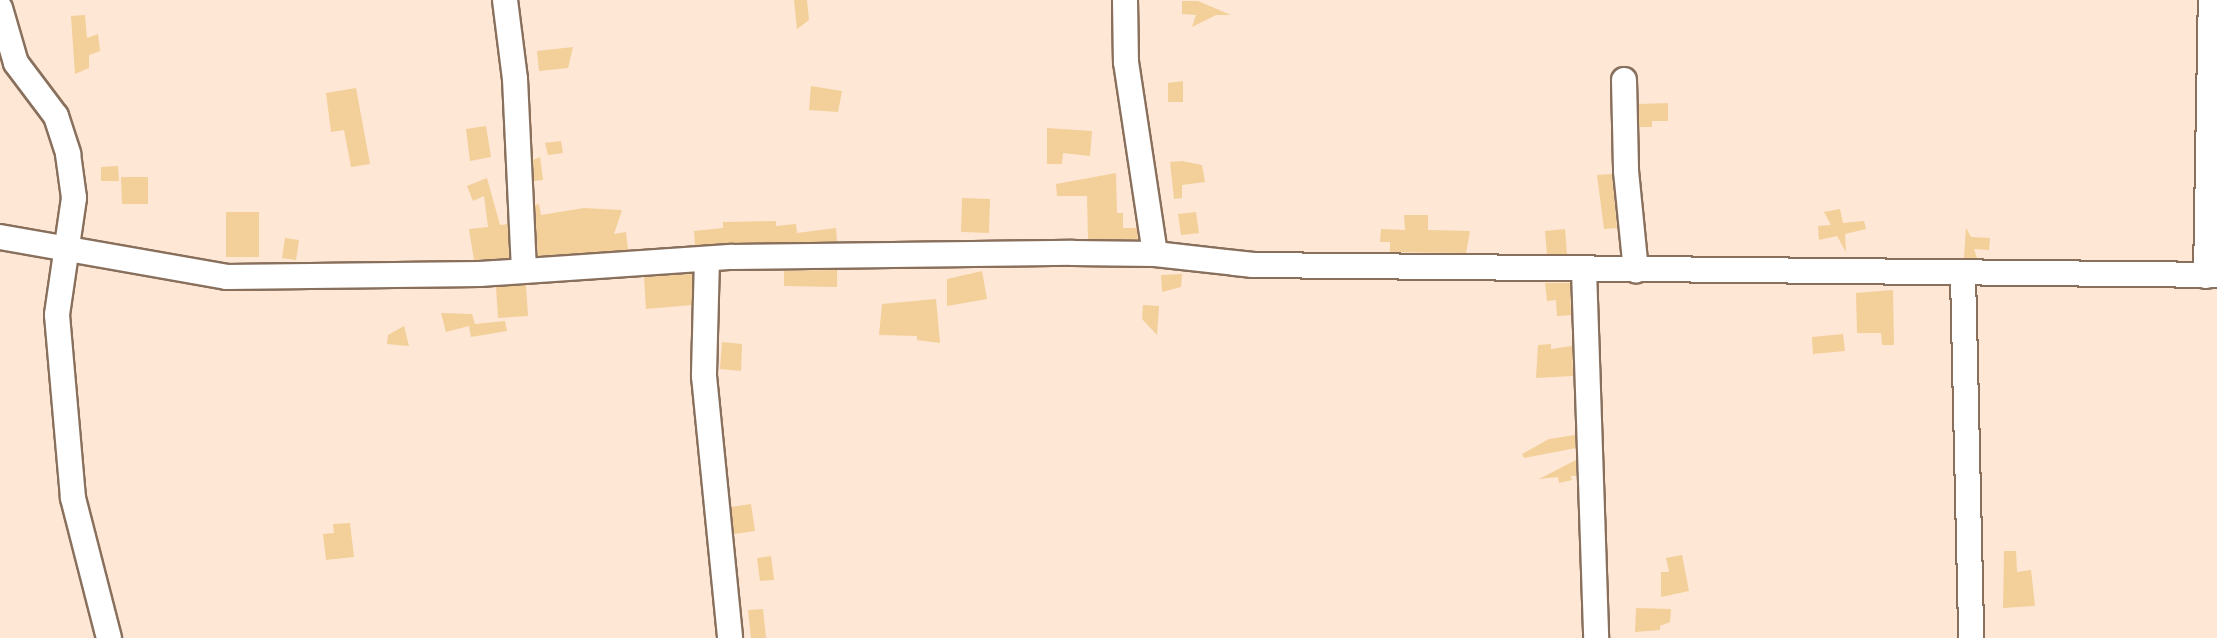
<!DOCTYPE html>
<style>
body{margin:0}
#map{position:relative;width:2217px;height:638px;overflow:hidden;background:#fee7d5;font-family:Ubuntu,sans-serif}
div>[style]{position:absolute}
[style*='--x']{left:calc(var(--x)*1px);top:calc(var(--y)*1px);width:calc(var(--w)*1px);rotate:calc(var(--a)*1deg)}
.building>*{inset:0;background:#f3cf99}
.roads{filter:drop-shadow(2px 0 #89705d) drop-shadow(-2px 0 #89705d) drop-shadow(0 2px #89705d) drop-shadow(0 -2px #89705d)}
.minor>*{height:24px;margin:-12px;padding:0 12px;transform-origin:12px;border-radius:12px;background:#fff}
span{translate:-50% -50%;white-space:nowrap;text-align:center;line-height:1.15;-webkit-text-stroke:6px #fff;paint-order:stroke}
</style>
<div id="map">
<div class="building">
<div style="clip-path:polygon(794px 0,807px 0,809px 20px,797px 29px)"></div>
<div style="clip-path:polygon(1182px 1px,1198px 1px,1231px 15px,1216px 15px,1192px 27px,1196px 15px,1182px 14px)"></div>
<div style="clip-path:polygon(85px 15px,87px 38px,98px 34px,100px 51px,89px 55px,89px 68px,75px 74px,71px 16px)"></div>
<div style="clip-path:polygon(573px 47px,568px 68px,539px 71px,537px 51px)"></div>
<div style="clip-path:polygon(1183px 81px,1183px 102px,1168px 102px,1168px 83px)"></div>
<div style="clip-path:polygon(811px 86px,842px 91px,838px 112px,809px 110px)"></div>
<div style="clip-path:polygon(356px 88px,370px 164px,351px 167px,344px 130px,331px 132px,326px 93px)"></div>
<div style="clip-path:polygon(1668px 103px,1668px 121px,1652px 121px,1652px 127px,1639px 127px,1639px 104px)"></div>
<div style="clip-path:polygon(486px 126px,491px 157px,470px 161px,466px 129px)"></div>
<div style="clip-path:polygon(1047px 128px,1092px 131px,1090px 156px,1063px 153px,1062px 164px,1047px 164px)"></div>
<div style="clip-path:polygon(561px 141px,563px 153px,548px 155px,545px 143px)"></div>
<div style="clip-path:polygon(540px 157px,543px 180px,534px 181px,533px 160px)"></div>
<div style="clip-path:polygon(1182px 161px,1202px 165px,1205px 182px,1182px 185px,1182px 198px,1174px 199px,1170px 162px)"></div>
<div style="clip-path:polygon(118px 166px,119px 181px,101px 181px,101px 167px)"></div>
<div style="clip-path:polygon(1116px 173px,1117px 213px,1123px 213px,1123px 228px,1137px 228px,1138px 240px,1088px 239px,1087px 196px,1057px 196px,1056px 184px)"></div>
<div style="clip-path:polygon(1612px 174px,1617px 228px,1604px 229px,1597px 175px)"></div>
<div style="clip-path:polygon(121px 177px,148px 177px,148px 204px,122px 204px)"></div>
<div style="clip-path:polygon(487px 178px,500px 225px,508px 224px,509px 258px,474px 260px,469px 229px,488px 227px,484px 196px,473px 201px,467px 186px)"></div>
<div style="clip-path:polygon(962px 198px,990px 199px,989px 233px,961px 232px)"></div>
<div style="clip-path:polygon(539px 204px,541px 215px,584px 208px,622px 210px,614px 234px,626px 232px,628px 250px,538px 256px,535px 205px)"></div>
<div style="clip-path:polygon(1840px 209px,1843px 223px,1864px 221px,1866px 229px,1845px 234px,1846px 252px,1837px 236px,1819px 240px,1818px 226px,1831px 225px,1824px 212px)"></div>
<div style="clip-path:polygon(226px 212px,259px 212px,259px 257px,226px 257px)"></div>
<div style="clip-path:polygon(1196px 212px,1199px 233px,1181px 235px,1178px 214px)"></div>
<div style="clip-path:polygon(1404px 215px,1428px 215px,1428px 230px,1470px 231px,1466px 253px,1390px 252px,1390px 242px,1380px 242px,1381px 229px,1405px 230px)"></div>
<div style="clip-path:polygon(776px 221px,776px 226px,796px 224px,797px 233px,836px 228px,837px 242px,695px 245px,694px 231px,723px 228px,723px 222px)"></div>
<div style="clip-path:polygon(1966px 228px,1971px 237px,1990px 238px,1989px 250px,1974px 249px,1977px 258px,1964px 258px)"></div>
<div style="clip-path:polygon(1565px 229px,1567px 254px,1547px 254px,1545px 231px)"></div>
<div style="clip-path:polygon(285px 238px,299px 240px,296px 260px,282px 258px)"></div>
<div style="clip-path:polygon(837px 270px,837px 287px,784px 286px,784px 271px)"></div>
<div style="clip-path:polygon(982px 271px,987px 299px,947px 306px,947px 279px)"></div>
<div style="clip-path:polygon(692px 274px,692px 305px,646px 309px,644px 277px)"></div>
<div style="clip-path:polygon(1182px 274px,1181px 287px,1162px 292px,1161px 275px)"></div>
<div style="clip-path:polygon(1545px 283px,1570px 283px,1571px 315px,1557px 316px,1556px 300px,1547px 301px)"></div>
<div style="clip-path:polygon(526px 285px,528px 316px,498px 318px,496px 287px)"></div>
<div style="clip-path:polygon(1893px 290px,1894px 345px,1882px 345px,1881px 333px,1857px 333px,1856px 293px)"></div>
<div style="clip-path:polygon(936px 299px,940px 343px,917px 340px,917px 336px,879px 335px,882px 304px)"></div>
<div style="clip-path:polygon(1143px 305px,1159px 306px,1157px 335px,1142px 319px)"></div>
<div style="clip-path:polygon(441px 313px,472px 314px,475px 324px,505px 321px,507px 331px,471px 337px,469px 326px,446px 332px)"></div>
<div style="clip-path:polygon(404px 326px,409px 346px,387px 344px,388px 335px)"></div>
<div style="clip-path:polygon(1843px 334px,1845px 351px,1813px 354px,1812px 337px)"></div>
<div style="clip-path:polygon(722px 342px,742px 344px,741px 371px,720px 369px)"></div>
<div style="clip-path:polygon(1551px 344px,1551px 349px,1572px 346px,1573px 376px,1536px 378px,1538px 345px)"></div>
<div style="clip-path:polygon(1575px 435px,1576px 448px,1524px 458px,1522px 454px,1549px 439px)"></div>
<div style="clip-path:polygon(1576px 460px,1576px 476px,1571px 476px,1572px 480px,1559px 483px,1558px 477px,1539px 479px)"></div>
<div style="clip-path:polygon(751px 504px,755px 531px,734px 534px,731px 507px)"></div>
<div style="clip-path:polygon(350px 523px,354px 557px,326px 560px,323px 534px,334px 533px,333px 524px)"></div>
<div style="clip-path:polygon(2004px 551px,2016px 551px,2017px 572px,2031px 570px,2035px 606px,2003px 608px)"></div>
<div style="clip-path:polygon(1682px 555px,1689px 591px,1661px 597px,1661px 572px,1669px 572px,1666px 558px)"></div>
<div style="clip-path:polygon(771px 556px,774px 580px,760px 581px,757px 558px)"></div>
<div style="clip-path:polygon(1636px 608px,1671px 609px,1670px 622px,1660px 626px,1660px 630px,1635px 632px)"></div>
<div style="clip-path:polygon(763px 609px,766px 638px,751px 638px,748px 610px)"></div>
</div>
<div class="roads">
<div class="minor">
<div style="--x:505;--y:0;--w:80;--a:82.8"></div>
<div style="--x:515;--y:79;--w:192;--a:87.3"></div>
<div style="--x:1125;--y:0;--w:62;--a:89.1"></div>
<div style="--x:1126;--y:62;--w:194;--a:81.4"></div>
<div style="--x:0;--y:8;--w:57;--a:73.8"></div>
<div style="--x:16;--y:63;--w:66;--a:53"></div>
<div style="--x:56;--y:116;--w:40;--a:72"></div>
<div style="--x:68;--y:154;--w:44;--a:82.2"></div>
<div style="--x:74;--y:198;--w:118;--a:98.3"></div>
<div style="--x:57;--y:315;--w:184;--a:85"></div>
<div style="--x:73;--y:498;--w:145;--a:75.6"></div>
<div style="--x:1624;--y:80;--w:91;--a:88.7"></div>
<div style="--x:1626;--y:171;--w:100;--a:84.3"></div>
<div style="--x:0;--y:237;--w:230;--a:10"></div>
<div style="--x:226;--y:277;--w:254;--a:-0.7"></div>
<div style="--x:480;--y:274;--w:253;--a:-3.9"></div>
<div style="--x:732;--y:257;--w:341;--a:-0.7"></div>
<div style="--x:1073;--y:253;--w:82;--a:0.7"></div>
<div style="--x:1155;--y:254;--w:99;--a:6.4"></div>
<div style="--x:1253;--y:265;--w:964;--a:0.59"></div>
<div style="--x:707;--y:259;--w:117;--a:91.5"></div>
<div style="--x:704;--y:376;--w:263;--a:84.3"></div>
<div style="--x:1584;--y:270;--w:368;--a:88.1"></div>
<div style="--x:1963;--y:275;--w:363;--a:88.7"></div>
<div style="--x:2206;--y:276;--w:276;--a:-89"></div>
</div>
</div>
</div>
